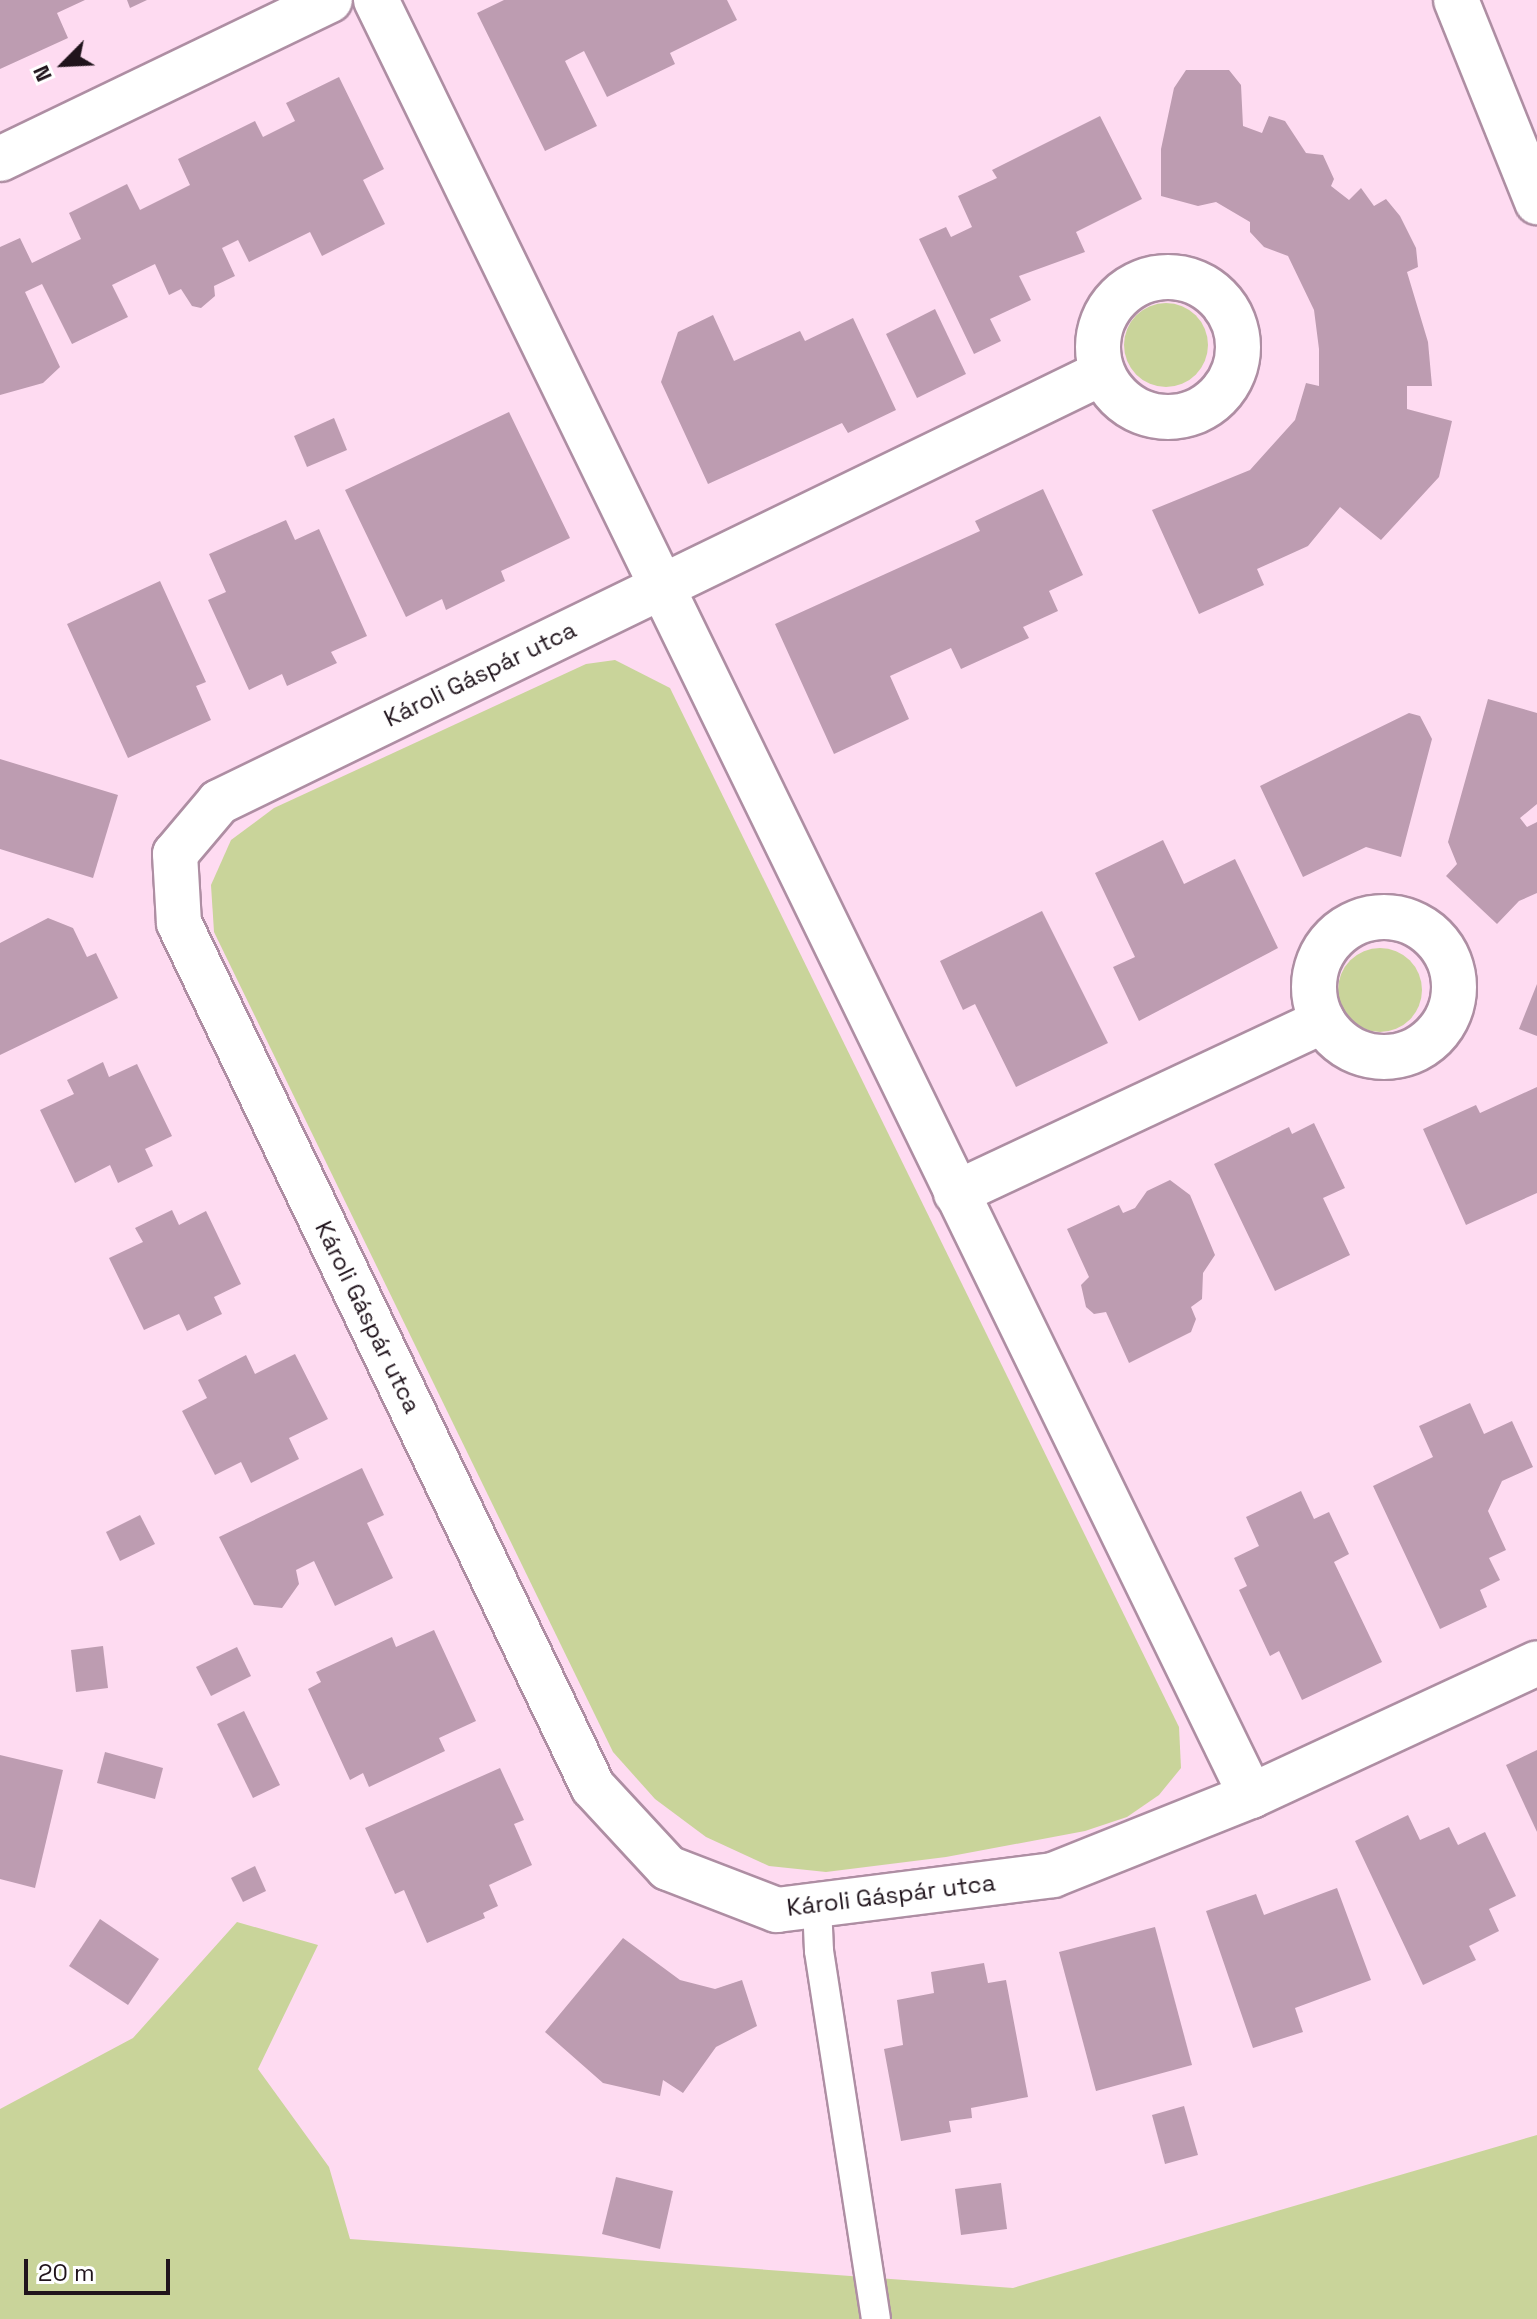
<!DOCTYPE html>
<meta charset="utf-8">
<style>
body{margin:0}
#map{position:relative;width:1537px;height:2319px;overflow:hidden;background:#fedbf1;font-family:"Space Grotesk",sans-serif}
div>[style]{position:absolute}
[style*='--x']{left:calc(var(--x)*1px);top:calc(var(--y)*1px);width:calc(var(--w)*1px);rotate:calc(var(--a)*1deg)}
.green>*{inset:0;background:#c9d49a}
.round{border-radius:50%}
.building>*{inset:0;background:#bd9cb1}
.roads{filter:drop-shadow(2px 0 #ae8ea3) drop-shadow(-2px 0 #ae8ea3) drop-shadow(0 2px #ae8ea3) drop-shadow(0 -2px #ae8ea3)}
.service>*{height:28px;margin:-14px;padding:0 14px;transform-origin:14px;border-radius:14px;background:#fff}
.minor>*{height:44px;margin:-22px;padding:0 22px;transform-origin:22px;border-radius:22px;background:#fff}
.minor>.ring{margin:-22px;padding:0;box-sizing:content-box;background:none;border:44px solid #fff;border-radius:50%}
span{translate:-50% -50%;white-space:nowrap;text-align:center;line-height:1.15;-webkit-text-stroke:8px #fff;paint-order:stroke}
.street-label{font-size:24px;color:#20141c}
.north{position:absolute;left:24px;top:24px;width:80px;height:80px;-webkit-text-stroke:6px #fff;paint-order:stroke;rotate:246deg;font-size:22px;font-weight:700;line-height:32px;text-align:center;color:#20141c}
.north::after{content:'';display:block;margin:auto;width:28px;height:36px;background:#20141c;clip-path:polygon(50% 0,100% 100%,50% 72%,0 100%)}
.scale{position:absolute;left:24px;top:2259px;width:146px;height:36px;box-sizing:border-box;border:4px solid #20141c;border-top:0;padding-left:10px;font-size:24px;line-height:28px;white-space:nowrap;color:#20141c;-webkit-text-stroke:6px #fff;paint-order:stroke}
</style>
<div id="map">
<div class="green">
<div class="round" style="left:1124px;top:303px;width:84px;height:84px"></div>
<div style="clip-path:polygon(615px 660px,670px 688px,1179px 1727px,1181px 1768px,1159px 1795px,1127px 1817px,1085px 1831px,946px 1857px,826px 1872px,769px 1866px,706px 1837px,655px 1799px,613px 1752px,214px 932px,211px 885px,231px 840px,274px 808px,586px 664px)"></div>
<div class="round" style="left:1338px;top:948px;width:84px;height:84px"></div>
<div style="clip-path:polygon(237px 1922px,318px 1945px,258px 2069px,329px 2167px,350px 2239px,1013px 2288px,1537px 2135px,1537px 2319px,0 2319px,0 2109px,133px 2038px)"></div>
</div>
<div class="building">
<div style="clip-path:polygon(0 0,85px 0,57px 13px,68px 38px,0 69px)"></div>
<div style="clip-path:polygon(127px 0,147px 0,130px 8px)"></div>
<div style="clip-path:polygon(504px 0,727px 0,737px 20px,670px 53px,675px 64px,607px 97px,584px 51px,565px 61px,597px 126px,545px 151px,477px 13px)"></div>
<div style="clip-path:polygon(1186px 70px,1229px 70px,1241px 85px,1243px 126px,1262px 133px,1269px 116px,1285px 121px,1306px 153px,1323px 155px,1334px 179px,1331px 186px,1349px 200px,1361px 188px,1374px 206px,1386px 199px,1400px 216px,1416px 248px,1418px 267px,1407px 272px,1428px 342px,1432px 386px,1407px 386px,1407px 409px,1452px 421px,1439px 477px,1381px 540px,1340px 507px,1308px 546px,1257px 569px,1264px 585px,1199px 614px,1152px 510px,1250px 470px,1295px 420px,1306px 383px,1319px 386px,1319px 349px,1314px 310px,1288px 256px,1264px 247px,1250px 232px,1250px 222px,1216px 202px,1198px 206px,1161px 196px,1161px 149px,1174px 88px)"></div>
<div style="clip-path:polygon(339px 77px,384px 169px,363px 180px,385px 224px,322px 256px,310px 232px,249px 262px,238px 240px,222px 248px,235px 276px,214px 286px,215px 296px,201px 308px,192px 306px,181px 289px,169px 295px,155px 264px,112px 285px,128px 317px,72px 344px,42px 284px,25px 292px,60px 367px,43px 383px,0 395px,0 247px,20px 238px,32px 263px,81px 239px,69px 213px,127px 184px,140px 210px,190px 185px,178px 159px,255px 121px,263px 137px,295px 121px,286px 103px)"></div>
<div style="clip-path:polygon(1100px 116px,1142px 199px,1076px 232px,1085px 252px,1019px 276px,1031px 300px,990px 319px,1001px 341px,974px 354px,919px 239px,946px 227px,951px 237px,972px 227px,958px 196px,997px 178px,992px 170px)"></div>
<div style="clip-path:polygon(935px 309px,966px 374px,917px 398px,886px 334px)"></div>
<div style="clip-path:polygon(713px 315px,734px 361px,800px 331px,805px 341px,853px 318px,896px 410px,848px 433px,842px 423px,708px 484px,661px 382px,678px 332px)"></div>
<div style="clip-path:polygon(509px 412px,570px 538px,501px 571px,505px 581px,446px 610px,442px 599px,406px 617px,345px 490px)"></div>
<div style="clip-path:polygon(334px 418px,347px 450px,307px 467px,294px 436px)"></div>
<div style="clip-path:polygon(1043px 489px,1083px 575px,1049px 591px,1058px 611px,1023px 627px,1029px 638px,961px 669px,951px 648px,890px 676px,909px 719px,834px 754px,775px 624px,980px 531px,975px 521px)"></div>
<div style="clip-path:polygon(286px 520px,295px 540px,319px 529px,367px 636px,331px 652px,337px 663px,287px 686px,282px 674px,249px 690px,208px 600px,226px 592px,209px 554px)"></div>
<div style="clip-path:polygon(160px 581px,206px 682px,196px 686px,211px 720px,128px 758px,67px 624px)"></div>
<div style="clip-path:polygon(1488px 699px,1537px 713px,1537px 804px,1520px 818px,1527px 827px,1537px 822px,1537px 893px,1519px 901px,1497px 924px,1446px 876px,1457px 864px,1448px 842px)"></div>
<div style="clip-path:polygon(1409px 713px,1420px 716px,1432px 739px,1401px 857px,1366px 847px,1303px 877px,1260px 786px)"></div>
<div style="clip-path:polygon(0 759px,118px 795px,93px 878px,0 849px)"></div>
<div style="clip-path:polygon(1163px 840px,1184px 884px,1235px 859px,1278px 948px,1139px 1021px,1113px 967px,1135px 957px,1095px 873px)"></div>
<div style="clip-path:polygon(1042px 911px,1108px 1043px,1016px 1087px,975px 1004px,963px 1010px,940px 961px)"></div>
<div style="clip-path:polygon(48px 918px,73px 928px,87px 957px,96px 953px,118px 998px,0 1055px,0 943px)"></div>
<div style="clip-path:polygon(1537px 984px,1537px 1036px,1519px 1029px)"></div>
<div style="clip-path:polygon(103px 1062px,109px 1077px,137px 1064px,172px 1136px,145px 1149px,153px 1166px,118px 1183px,110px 1165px,75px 1183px,40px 1110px,74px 1094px,67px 1080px)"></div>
<div style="clip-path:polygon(1537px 1087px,1537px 1193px,1466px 1225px,1423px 1129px,1476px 1105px,1480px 1113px)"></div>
<div style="clip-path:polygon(1314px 1123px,1345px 1188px,1323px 1198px,1350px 1255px,1275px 1291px,1214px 1164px,1289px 1127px,1292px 1134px)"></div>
<div style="clip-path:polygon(1170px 1180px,1190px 1195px,1215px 1255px,1203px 1273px,1202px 1299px,1191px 1307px,1196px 1319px,1191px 1332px,1129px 1363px,1106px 1312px,1094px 1314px,1086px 1307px,1081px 1285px,1089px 1277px,1067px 1229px,1119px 1205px,1123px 1213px,1135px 1208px,1147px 1191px)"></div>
<div style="clip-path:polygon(172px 1210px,179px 1225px,206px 1211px,241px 1284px,214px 1297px,222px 1314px,187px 1331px,179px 1314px,144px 1330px,109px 1258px,143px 1242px,135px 1228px)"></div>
<div style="clip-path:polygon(295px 1354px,328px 1419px,289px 1438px,299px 1459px,251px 1483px,241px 1462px,215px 1475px,182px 1411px,207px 1398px,198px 1380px,246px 1355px,255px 1374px)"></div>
<div style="clip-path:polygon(1470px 1403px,1484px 1434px,1512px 1421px,1533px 1467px,1502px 1481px,1488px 1511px,1506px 1550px,1489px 1558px,1500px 1580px,1480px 1590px,1487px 1607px,1440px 1629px,1373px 1486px,1433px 1457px,1419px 1426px)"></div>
<div style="clip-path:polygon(362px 1468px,384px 1515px,367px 1523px,393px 1578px,335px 1606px,314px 1561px,296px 1570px,299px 1584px,282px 1608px,254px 1605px,219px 1537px)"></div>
<div style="clip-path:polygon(1301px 1491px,1314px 1519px,1329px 1512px,1349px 1554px,1334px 1562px,1382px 1662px,1302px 1700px,1279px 1651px,1270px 1656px,1239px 1590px,1247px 1586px,1234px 1558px,1259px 1546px,1246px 1517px)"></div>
<div style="clip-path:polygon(140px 1515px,155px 1544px,120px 1561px,106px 1532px)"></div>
<div style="clip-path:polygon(434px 1630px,476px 1721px,439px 1738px,445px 1751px,369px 1787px,363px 1773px,350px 1780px,308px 1689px,321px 1682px,316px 1672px,392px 1637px,396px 1647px)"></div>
<div style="clip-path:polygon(103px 1646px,108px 1688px,76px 1692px,71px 1650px)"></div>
<div style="clip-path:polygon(237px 1647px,251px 1676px,211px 1696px,196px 1667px)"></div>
<div style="clip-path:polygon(244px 1711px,280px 1785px,253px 1798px,217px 1724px)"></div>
<div style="clip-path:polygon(1537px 1750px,1537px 1832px,1506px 1765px)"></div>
<div style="clip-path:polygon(105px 1752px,163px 1768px,155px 1799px,97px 1783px)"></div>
<div style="clip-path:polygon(0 1755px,63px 1770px,35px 1888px,0 1879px)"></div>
<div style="clip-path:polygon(500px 1768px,524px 1820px,514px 1824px,532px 1865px,489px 1885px,498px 1906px,483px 1913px,485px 1918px,427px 1943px,404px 1890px,395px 1894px,365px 1828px)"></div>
<div style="clip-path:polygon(1408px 1815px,1420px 1840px,1449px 1827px,1458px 1845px,1485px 1832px,1516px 1896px,1489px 1909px,1499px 1931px,1469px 1946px,1476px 1960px,1423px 1985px,1355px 1841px)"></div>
<div style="clip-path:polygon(255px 1866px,266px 1891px,243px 1902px,231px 1878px)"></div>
<div style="clip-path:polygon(1337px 1888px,1371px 1980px,1295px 2008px,1303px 2032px,1253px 2048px,1206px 1911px,1256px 1894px,1264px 1915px)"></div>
<div style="clip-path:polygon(100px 1919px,159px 1959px,128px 2005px,69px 1966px)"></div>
<div style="clip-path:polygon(1155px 1927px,1192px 2065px,1096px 2091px,1059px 1952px)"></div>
<div style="clip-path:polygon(623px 1938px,680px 1980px,715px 1989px,742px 1980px,757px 2026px,716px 2047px,683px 2093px,663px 2080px,660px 2096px,603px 2083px,545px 2032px)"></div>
<div style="clip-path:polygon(984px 1963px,988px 1983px,1006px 1980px,1028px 2097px,971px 2108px,972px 2118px,949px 2121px,951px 2132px,901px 2141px,884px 2049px,903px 2045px,897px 2000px,934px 1993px,931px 1972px)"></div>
<div style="clip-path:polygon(1184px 2106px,1198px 2155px,1165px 2164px,1152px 2115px)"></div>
<div style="clip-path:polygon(616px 2177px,673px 2191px,660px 2249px,602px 2234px)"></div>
<div style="clip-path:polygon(1001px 2183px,1007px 2229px,961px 2235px,955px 2189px)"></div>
</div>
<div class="roads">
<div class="service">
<div style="--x:817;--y:1905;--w:46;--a:87.5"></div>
<div style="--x:819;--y:1951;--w:372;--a:81.2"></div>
</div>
<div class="minor">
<div style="--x:376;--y:0;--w:1998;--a:64.02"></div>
<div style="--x:1456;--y:0;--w:218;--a:68.1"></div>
<div style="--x:0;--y:159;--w:366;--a:-25.7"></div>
<div class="ring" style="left:1098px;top:277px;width:96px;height:96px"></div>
<div style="--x:1102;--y:373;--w:982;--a:154.09"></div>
<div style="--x:219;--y:802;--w:68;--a:130.2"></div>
<div style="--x:175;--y:854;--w:69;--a:86.7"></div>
<div style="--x:179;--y:923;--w:958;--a:64.4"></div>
<div style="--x:593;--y:1787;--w:110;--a:47.2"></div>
<div style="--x:668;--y:1868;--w:117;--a:21.1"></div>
<div style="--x:777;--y:1910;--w:278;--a:-7.2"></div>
<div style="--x:1053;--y:1875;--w:213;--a:-21.8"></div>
<div style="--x:1251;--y:1796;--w:315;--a:-24.9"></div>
<div class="ring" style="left:1314px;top:917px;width:96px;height:96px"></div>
<div style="--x:956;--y:1193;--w:405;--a:-25.1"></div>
</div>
</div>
<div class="street-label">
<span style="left:480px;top:674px;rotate:-26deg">Károli Gáspár utca</span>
<span style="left:368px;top:1317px;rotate:64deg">Károli Gáspár utca</span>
<span style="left:891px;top:1895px;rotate:-7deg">Károli Gáspár utca</span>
</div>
<div class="north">N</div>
<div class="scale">20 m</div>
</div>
